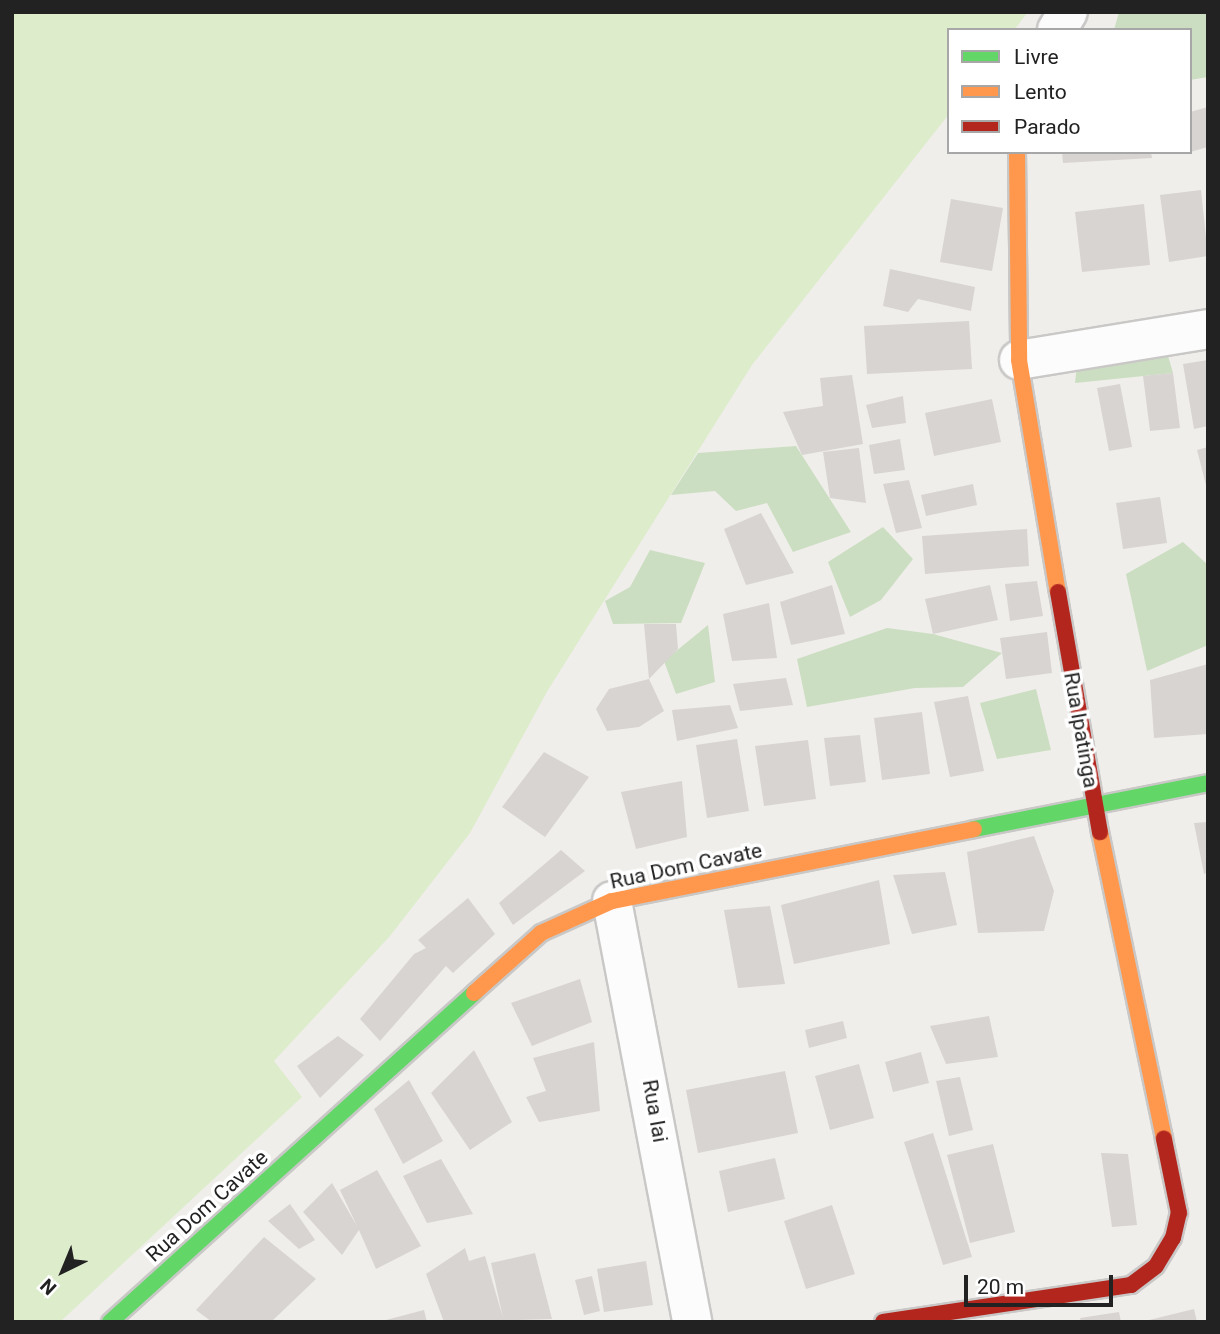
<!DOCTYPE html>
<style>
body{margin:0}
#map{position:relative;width:1220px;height:1334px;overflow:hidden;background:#f0eeeb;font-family:Roboto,sans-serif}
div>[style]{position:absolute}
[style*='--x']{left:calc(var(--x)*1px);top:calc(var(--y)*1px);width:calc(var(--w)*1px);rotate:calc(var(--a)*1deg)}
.grass>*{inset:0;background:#ddeccb}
.forest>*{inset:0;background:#cbdec1}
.building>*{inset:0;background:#d7d4d2}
.roads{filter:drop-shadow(2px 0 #c9c8c7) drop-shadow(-2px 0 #c9c8c7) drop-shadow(0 2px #c9c8c7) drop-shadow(0 -2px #c9c8c7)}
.street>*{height:38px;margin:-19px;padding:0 19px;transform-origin:19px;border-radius:19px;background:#fdfcfc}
.fast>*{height:16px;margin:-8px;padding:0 8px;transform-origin:8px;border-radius:8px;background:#63d668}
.slow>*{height:16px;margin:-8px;padding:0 8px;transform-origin:8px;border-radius:8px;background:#ff974d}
.jam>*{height:16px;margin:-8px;padding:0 8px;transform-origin:8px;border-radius:8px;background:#b3261e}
span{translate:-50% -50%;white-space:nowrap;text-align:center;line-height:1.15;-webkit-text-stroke:7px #fff;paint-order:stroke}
.street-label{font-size:21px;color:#222}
.frame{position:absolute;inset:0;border:14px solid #222;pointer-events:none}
.legend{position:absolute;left:947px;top:28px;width:245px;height:126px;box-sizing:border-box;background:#fff;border:2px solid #a7a7a7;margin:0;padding:9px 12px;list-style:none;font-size:21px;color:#222}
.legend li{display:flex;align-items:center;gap:14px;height:35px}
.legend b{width:35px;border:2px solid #a7a7a7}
.north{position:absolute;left:28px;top:1236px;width:70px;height:70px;-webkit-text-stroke:5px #fff;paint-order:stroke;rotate:223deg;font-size:19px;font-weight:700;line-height:28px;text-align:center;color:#222}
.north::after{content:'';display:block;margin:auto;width:24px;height:32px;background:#222;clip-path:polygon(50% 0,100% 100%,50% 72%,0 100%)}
.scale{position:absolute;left:964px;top:1275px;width:149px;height:32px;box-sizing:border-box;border:4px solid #222;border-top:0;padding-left:9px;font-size:21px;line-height:24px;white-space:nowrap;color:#222;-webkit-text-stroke:5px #fff;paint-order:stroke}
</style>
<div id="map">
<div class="grass">
<div style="clip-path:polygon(12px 12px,1028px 12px,1014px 30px,949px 30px,949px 114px,752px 365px,548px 690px,470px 833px,390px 936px,274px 1061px,302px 1097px,60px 1322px,12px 1322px)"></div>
</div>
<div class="forest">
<div style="clip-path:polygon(1119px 12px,1208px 12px,1208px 77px,1190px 80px,1190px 30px,1114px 30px)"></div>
<div style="clip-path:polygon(1166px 349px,1173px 373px,1075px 383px,1077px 365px)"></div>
<div style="clip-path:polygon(796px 446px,851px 532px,793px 552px,767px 503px,736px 511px,715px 491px,671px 495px,698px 453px)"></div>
<div style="clip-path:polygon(883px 527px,913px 559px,881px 600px,850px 617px,828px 562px)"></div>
<div style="clip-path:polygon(1183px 542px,1208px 565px,1208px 645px,1147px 671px,1126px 574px)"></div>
<div style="clip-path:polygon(650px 550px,705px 563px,681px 623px,613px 624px,605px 601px,630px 587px)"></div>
<div style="clip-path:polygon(708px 625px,715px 682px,676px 694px,664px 661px)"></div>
<div style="clip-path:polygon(887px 628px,933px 634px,1002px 653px,963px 687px,915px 688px,807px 707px,797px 659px)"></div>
<div style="clip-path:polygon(1036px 689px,1051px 750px,997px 759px,980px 703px)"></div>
</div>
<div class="building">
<div style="clip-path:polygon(1208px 107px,1208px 147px,1190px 152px,1190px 112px)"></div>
<div style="clip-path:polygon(1062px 152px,1151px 152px,1152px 158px,1063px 163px)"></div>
<div style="clip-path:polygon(1201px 190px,1208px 256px,1169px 262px,1160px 195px)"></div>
<div style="clip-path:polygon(951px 199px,1003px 208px,992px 271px,940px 262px)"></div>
<div style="clip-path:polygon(1144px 204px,1150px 265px,1082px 272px,1075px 212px)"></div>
<div style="clip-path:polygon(890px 269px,975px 287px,971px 311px,918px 299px,908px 312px,883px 306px)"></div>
<div style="clip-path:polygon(969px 321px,972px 369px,867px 374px,864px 326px)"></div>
<div style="clip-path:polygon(1208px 360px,1208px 426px,1194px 429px,1183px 364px)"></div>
<div style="clip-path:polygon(1173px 373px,1180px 428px,1150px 431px,1143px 376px)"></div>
<div style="clip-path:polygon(852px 375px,863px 444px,802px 455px,783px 412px,823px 406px,820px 378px)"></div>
<div style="clip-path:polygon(1120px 384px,1132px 447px,1109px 451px,1097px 388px)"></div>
<div style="clip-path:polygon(903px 396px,906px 423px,872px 428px,866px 405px)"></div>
<div style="clip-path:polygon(992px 399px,1001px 442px,934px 456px,925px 413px)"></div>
<div style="clip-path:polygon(900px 439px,905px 470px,874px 474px,869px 445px)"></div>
<div style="clip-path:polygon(1208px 447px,1208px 489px,1207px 489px,1197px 450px)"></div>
<div style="clip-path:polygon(859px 448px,866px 503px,830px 498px,823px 452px)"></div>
<div style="clip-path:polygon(909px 480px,922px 528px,896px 533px,883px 484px)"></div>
<div style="clip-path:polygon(973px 484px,977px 505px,926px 516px,921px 495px)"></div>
<div style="clip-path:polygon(1160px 497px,1167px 543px,1123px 549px,1116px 503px)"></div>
<div style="clip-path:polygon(761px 513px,794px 573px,746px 585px,724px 529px)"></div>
<div style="clip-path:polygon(1027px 529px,1029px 566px,925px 574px,922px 536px)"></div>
<div style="clip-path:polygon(1037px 581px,1043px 616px,1010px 621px,1005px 584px)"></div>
<div style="clip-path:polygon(832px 585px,845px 634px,791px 645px,780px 602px)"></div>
<div style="clip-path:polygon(990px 585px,998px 620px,933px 634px,925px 599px)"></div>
<div style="clip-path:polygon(769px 603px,777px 658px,732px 661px,723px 614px)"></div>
<div style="clip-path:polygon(644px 624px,676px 624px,678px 649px,649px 679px,664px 711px,639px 727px,607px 731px,596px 709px,609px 689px,649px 679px)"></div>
<div style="clip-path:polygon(1047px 632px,1052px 673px,1006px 679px,1000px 638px)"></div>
<div style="clip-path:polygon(1208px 664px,1208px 734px,1154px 738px,1150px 680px)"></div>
<div style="clip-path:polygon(786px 678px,793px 705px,740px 711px,733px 684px)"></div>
<div style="clip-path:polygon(968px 696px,984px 771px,950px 777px,934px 702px)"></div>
<div style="clip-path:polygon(730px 705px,738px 728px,677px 741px,672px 710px)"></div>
<div style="clip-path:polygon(922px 712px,930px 774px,882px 780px,874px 718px)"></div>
<div style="clip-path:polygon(860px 735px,866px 782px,830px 786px,824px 738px)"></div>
<div style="clip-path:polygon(737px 739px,749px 811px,707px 818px,696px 745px)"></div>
<div style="clip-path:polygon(808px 740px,816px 799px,764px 806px,755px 746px)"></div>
<div style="clip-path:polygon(544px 752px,589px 777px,545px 837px,502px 807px)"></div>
<div style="clip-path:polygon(682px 781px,687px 837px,636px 849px,621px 792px)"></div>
<div style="clip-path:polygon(1208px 822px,1208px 872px,1204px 874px,1194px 823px)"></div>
<div style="clip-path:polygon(1034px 836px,1054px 891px,1044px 931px,978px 933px,967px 852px)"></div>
<div style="clip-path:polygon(561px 850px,585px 871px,513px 925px,499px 903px)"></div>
<div style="clip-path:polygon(945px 872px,957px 925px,912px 934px,893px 875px)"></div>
<div style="clip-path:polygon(879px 880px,890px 944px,794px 964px,781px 905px)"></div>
<div style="clip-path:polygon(468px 898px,495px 934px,453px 973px,446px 966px,380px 1041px,360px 1019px,414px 954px,426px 948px,418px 940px)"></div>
<div style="clip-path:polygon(770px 906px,785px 984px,738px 988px,724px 910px)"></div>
<div style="clip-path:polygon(580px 979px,592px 1022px,532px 1046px,511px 1003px)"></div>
<div style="clip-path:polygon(989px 1016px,998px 1057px,946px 1064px,930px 1026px)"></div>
<div style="clip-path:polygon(843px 1021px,847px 1038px,809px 1048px,805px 1030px)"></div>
<div style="clip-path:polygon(338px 1036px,364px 1055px,320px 1098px,297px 1066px)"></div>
<div style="clip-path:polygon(594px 1042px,600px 1111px,539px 1122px,526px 1097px,546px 1091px,533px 1058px)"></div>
<div style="clip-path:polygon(474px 1050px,512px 1122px,470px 1150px,431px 1093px)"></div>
<div style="clip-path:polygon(921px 1052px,929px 1083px,893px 1092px,885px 1062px)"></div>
<div style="clip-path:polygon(859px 1064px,874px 1118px,830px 1130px,815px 1076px)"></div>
<div style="clip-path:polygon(785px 1071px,798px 1133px,698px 1153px,686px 1090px)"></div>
<div style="clip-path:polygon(960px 1077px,973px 1130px,949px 1136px,936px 1081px)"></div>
<div style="clip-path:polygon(409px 1080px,443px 1141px,403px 1164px,374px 1109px)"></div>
<div style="clip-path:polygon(933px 1133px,972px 1257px,943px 1265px,904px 1142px)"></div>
<div style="clip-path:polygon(993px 1144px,1015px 1232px,970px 1243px,947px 1155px)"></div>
<div style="clip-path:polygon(1101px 1153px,1128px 1154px,1137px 1225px,1112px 1227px)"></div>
<div style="clip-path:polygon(775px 1158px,785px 1199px,728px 1212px,719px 1171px)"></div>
<div style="clip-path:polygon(441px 1159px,473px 1214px,427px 1223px,403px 1176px)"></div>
<div style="clip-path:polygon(377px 1170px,421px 1246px,376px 1269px,359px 1230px,342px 1255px,303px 1212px,332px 1183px,357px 1226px,340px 1190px)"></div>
<div style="clip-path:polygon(290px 1204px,315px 1240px,299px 1249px,268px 1221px)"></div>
<div style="clip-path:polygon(832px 1205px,855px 1274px,806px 1289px,784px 1221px)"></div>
<div style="clip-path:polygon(264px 1237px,316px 1279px,271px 1322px,212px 1322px,196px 1310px)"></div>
<div style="clip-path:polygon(465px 1248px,469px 1261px,485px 1256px,503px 1318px,491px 1263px,535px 1253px,552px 1319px,444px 1322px,426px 1274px)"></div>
<div style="clip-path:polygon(646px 1261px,653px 1305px,604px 1312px,597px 1269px)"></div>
<div style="clip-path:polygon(592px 1276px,600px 1311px,584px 1315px,575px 1280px)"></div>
<div style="clip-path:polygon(1194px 1309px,1197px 1322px,1146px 1322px,1145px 1321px)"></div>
<div style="clip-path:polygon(424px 1310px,427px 1322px,382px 1322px,382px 1321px)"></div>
<div style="clip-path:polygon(1119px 1312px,1121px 1322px,1081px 1322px,1080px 1318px)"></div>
</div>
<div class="roads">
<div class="street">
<div style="--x:1057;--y:30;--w:21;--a:-59"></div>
<div style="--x:1019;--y:360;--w:192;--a:-9.3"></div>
<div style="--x:612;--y:901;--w:429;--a:79.2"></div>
</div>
<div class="fast">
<div style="--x:974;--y:829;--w:238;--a:-11.1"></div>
<div style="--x:110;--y:1322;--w:491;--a:-42.1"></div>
</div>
<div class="slow">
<div style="--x:1017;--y:152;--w:208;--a:89.4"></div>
<div style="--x:1019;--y:360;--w:235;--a:80.5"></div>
<div style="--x:1100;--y:832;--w:314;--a:78.2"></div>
<div style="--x:474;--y:993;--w:90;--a:-41.8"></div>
<div style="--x:541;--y:933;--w:78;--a:-24.3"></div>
<div style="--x:612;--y:901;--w:369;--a:-11.2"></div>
</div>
<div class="jam">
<div style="--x:1058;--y:592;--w:244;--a:80.1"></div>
<div style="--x:883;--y:1322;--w:251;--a:-8.5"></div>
<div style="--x:1131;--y:1285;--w:31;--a:-37"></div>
<div style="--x:1156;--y:1266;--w:33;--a:-59"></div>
<div style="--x:1173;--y:1238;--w:26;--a:-77"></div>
<div style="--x:1179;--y:1213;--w:76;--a:-101.5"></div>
</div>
</div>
<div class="street-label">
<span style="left:1081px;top:730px;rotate:80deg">Rua Ipatinga</span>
<span style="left:686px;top:866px;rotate:-12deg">Rua Dom Cavate</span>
<span style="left:655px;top:1111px;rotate:80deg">Rua Iai</span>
<span style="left:207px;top:1206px;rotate:-42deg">Rua Dom Cavate</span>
</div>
<div class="frame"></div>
<ul class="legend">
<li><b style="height:9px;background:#63d668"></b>Livre</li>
<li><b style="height:9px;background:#ff974d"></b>Lento</li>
<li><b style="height:9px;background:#b3261e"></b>Parado</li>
</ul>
<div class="north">N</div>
<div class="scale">20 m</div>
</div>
